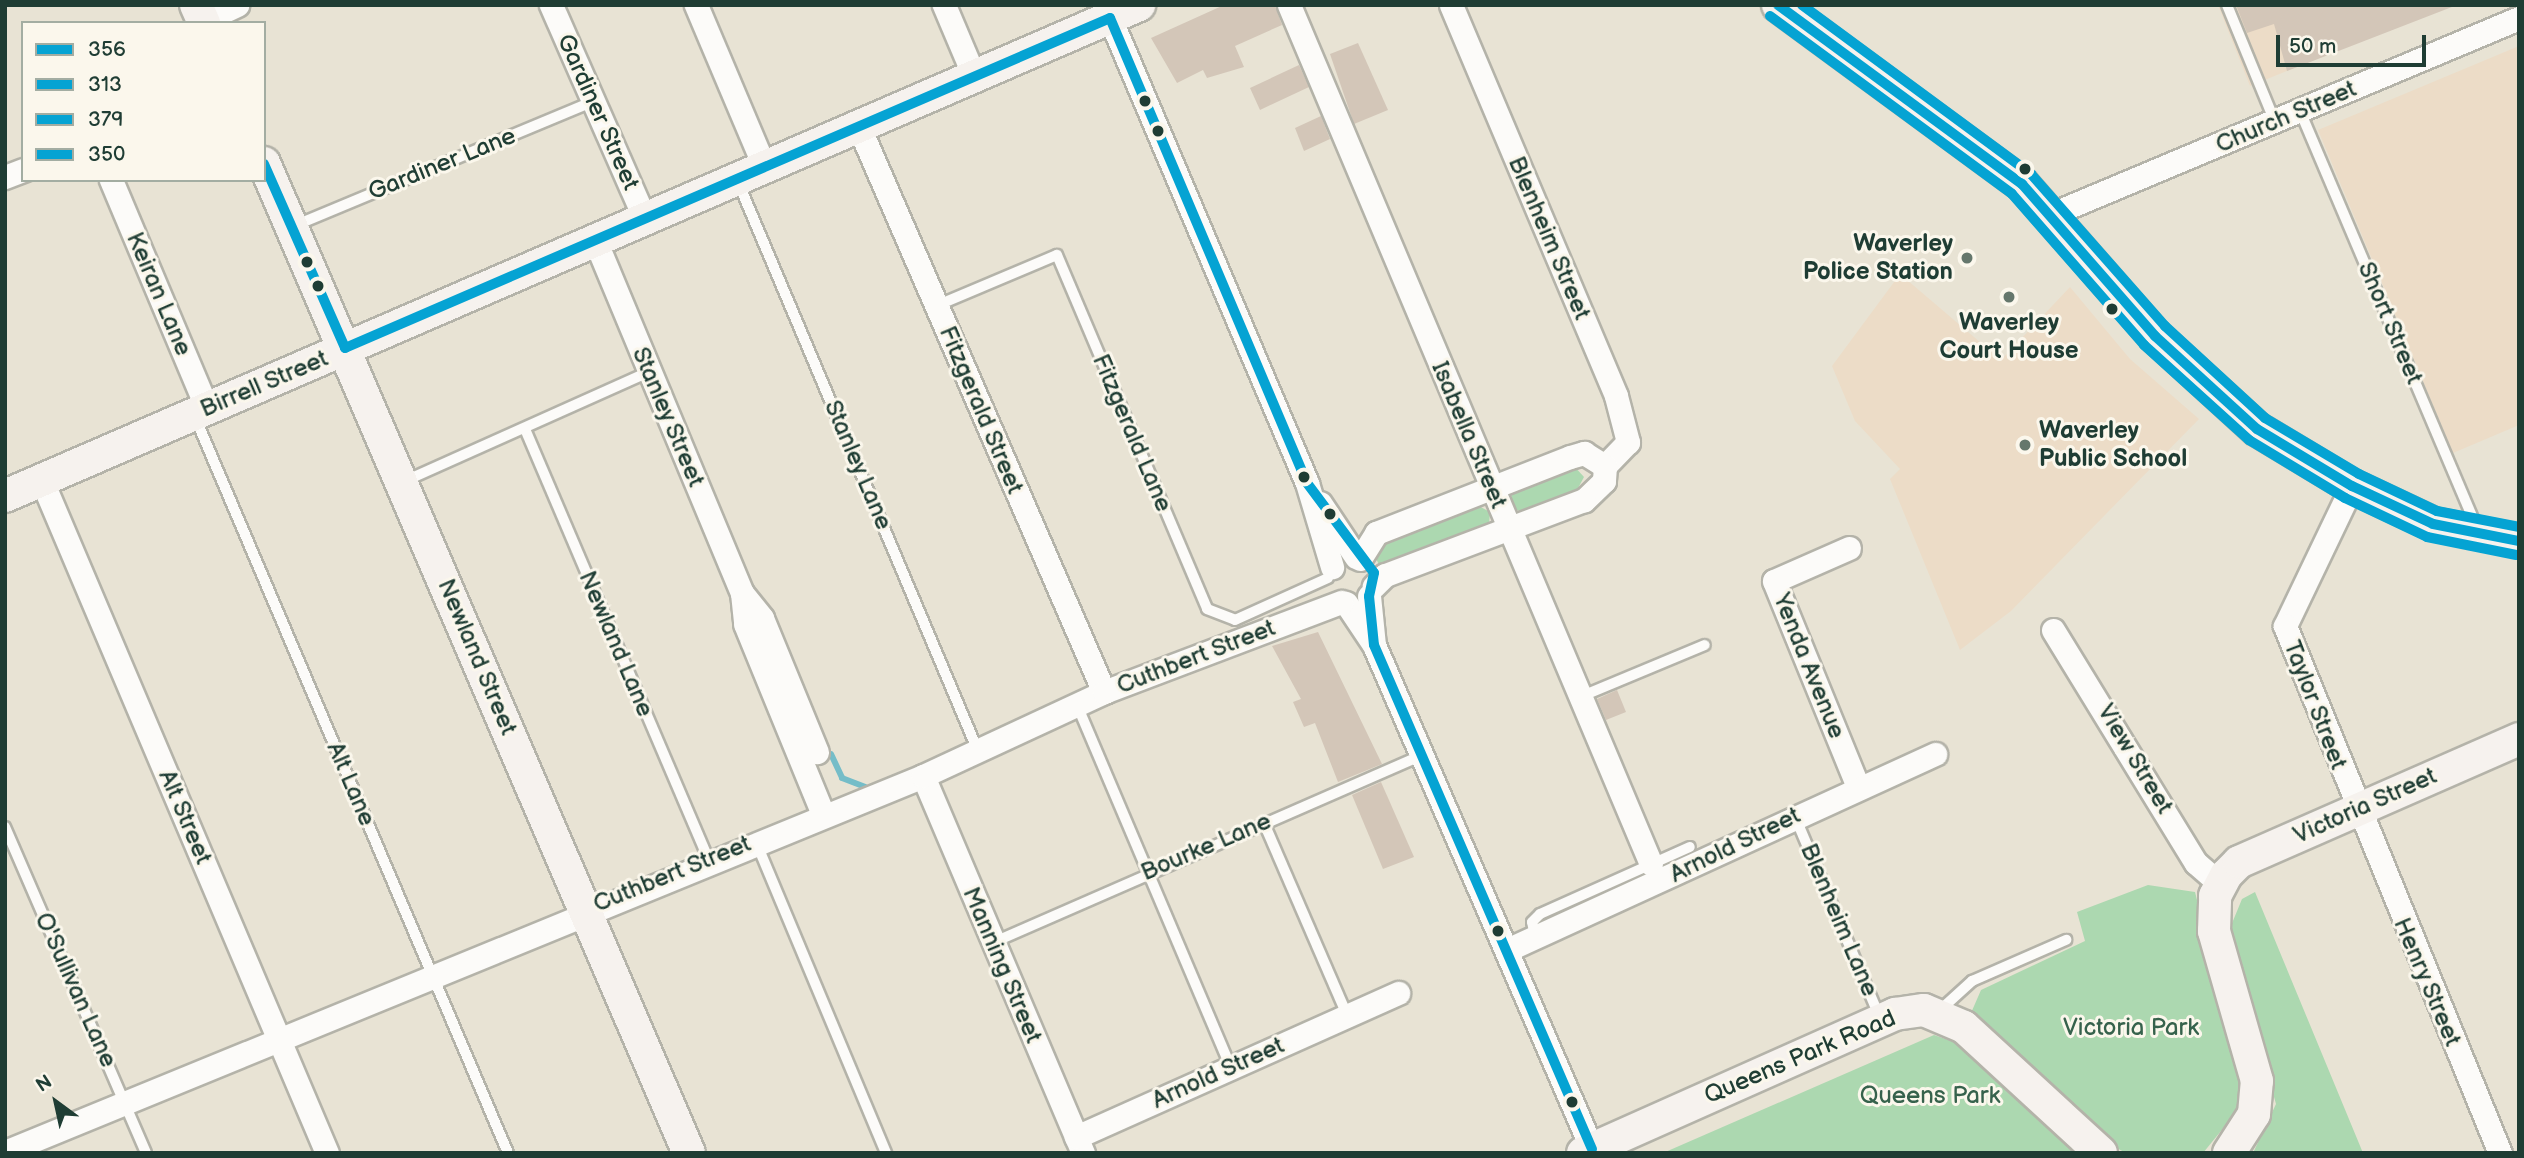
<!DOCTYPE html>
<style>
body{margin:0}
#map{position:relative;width:2524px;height:1158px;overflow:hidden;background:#e8e3d4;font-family:"Balsamiq Sans",sans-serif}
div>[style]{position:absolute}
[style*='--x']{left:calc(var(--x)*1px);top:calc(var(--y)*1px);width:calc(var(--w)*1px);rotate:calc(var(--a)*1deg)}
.built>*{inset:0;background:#ecdcc7}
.green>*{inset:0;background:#acd8b0}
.stream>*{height:6px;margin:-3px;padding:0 3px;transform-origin:3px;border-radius:3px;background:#75bdc8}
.building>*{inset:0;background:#d3c6b8}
.roads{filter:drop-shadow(2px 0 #b4b3a9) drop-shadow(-2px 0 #b4b3a9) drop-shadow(0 2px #b4b3a9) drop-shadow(0 -2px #b4b3a9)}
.lane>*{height:10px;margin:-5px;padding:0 5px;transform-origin:5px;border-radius:5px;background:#fcfbf9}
.street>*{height:23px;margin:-11.5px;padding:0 11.5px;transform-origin:11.5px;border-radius:11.5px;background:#fcfbf9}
.secondary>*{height:32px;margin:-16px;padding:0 16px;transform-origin:16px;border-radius:16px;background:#f6f2ee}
.bus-1>*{height:10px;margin:-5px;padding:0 5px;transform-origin:5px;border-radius:5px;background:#05a3d3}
.bus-2>*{height:10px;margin:-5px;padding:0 5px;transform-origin:5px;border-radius:5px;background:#05a3d3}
.bus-3>*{height:10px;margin:-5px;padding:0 5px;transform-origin:5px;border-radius:5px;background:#05a3d3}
.bus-4>*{height:10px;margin:-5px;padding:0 5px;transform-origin:5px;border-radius:5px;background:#05a3d3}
.dots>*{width:19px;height:19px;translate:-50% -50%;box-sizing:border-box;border:4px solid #fbf7ec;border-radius:50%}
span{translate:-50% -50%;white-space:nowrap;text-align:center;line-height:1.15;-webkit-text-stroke:6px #fbf7ec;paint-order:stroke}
.street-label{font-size:24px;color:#1f3d34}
.poi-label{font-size:24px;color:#1f3d34;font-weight:700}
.right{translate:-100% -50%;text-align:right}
.left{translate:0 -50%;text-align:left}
.park-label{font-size:24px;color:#36624c}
.frame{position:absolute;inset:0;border:7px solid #1f3d34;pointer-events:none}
.legend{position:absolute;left:21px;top:21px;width:245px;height:161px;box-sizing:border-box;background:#fbf7ec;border:2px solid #a3ada2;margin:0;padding:9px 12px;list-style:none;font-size:21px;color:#1f3d34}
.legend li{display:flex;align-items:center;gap:14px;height:35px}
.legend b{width:35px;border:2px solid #a3ada2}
.north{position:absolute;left:21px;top:1067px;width:70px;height:70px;-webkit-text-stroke:5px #fbf7ec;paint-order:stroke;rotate:327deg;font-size:19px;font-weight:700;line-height:28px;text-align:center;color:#1f3d34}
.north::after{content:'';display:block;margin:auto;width:24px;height:32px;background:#1f3d34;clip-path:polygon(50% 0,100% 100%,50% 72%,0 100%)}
.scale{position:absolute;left:2276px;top:35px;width:150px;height:32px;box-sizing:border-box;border:4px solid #1f3d34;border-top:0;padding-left:9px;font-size:21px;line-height:24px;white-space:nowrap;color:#1f3d34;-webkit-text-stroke:5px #fbf7ec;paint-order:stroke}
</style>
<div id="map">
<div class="built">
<div style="clip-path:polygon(2218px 5px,2449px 5px,2250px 86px)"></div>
<div style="clip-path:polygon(2519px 46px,2519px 425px,2453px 453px,2318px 130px)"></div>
<div style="clip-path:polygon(1900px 274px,2001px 360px,2070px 287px,2130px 359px,2199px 419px,2011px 611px,1960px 650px,1890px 479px,1900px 469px,1855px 421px,1832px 366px)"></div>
</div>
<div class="green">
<div style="clip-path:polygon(1573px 465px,1584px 477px,1577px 490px,1521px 512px,1512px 507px,1511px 491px)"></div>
<div style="clip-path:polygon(1475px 504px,1490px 512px,1489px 525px,1380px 567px,1373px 552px,1380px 544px)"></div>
<div style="clip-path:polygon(2148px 885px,2195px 892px,2247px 1099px,2203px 1153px,2126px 1153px,2111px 1145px,1971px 1013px,1981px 990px,2085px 941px,2077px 912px)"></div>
<div style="clip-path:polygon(2255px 892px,2363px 1153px,2253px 1153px,2276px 1104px,2228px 933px,2242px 899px)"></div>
<div style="clip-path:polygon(1934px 1035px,1957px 1043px,2078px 1153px,1663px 1153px)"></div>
</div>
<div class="stream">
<div style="--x:831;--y:754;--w:26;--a:65"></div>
<div style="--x:842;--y:778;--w:25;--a:21"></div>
</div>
<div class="building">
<div style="clip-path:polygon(1224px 5px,1275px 5px,1282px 25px,1235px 46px,1244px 67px,1207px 78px,1203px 70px,1177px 83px,1151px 38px)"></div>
<div style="clip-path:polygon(2236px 5px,2457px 5px,2287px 71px,2274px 24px,2247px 33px)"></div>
<div style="clip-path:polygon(1358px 43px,1388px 110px,1354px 124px,1330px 54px)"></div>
<div style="clip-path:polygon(1299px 65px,1309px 87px,1260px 110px,1250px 88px)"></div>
<div style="clip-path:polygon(1321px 116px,1330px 139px,1304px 151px,1295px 128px)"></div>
<div style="clip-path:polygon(1318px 632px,1382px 764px,1338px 782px,1315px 723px,1304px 727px,1293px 702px,1301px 699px,1272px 646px)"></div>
<div style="clip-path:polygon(1617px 690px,1626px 712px,1606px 720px,1597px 699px)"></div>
<div style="clip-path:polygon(1381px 782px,1414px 857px,1383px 869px,1352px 795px)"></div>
</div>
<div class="roads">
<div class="lane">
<div style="--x:2227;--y:5;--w:126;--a:67.7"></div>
<div style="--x:2300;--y:111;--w:451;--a:67"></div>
<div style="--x:738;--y:182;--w:618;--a:67.13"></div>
<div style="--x:294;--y:226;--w:323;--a:-22.6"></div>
<div style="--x:936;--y:306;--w:131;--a:-22.9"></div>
<div style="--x:1057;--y:255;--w:384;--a:67"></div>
<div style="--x:1207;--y:609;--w:30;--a:21"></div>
<div style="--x:1235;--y:620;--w:102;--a:-24.3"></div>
<div style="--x:195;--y:417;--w:800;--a:66.96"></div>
<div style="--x:525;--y:429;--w:467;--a:66.9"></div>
<div style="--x:405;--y:481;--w:267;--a:-24.1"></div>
<div style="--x:1580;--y:697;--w:135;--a:-22.6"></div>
<div style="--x:1077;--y:705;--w:394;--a:67"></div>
<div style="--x:1796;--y:819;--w:216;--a:67.1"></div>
<div style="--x:1264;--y:823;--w:209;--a:66.6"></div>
<div style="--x:5;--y:827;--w:355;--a:66.6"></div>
<div style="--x:756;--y:842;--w:337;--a:67.3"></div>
<div style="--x:1535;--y:936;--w:14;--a:-102"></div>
<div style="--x:1532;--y:922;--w:11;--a:-45"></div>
<div style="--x:1540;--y:914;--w:164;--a:-24.1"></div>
<div style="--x:992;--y:943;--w:470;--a:-23.6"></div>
<div style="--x:1939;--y:1011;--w:45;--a:-42.3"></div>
<div style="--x:1972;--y:981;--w:103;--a:-23.6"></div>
</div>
<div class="street">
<div style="--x:551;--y:5;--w:234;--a:66.3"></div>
<div style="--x:696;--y:5;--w:177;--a:67.1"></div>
<div style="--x:944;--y:5;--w:77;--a:67.1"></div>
<div style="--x:1289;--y:5;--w:932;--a:67.15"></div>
<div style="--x:1451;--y:5;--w:424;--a:67.1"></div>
<div style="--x:1616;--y:396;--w:48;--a:75.4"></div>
<div style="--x:1628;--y:442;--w:33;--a:134"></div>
<div style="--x:1110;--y:18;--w:505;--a:67.04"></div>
<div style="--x:1307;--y:483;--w:88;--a:73.4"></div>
<div style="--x:203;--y:21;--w:38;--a:-25"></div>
<div style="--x:859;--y:127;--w:616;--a:66.56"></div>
<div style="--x:5;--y:177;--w:19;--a:-21"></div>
<div style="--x:111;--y:180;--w:247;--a:67.2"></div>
<div style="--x:2052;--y:214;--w:506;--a:-22.77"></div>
<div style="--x:595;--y:240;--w:382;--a:67.4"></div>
<div style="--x:742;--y:593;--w:31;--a:84"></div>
<div style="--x:745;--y:624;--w:203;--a:67.7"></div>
<div style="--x:42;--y:481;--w:730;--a:67.02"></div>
<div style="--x:2352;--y:486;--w:155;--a:115.6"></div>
<div style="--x:2285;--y:626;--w:569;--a:67.81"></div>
<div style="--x:1320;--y:503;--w:65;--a:56.3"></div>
<div style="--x:1849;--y:548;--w:82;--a:156.3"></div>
<div style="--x:1774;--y:581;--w:222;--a:67.8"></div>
<div style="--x:1360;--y:559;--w:31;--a:-58"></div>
<div style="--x:1376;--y:533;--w:208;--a:-21.4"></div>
<div style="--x:1570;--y:457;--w:15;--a:-16"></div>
<div style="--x:1584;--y:453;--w:25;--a:32"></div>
<div style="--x:1605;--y:466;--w:15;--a:94"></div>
<div style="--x:1604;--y:481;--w:28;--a:136"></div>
<div style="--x:1584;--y:500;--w:213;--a:159.3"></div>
<div style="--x:1385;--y:575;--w:16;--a:135"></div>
<div style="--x:742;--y:593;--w:32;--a:51"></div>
<div style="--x:762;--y:618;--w:145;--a:67.7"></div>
<div style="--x:1369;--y:596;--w:49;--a:84.2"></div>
<div style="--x:1346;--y:603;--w:50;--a:56.3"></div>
<div style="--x:1374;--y:645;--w:549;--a:66.61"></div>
<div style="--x:2053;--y:630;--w:273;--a:58.5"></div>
<div style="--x:2196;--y:863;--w:32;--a:41"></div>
<div style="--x:923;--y:776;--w:410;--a:67"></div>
<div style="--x:1507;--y:950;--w:471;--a:-24.6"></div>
<div style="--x:1076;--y:1137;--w:353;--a:-24.1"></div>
<div style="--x:5;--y:1152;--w:992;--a:-22.27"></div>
<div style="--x:923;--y:776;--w:200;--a:-24.9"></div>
<div style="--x:1104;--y:692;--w:254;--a:-20.8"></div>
</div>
<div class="secondary">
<div style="--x:196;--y:5;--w:20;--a:66"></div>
<div style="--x:1778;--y:5;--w:303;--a:36.3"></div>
<div style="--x:2022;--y:184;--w:202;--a:48.8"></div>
<div style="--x:2155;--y:336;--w:138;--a:42.4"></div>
<div style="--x:2257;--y:429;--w:111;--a:31"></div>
<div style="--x:2352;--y:486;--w:89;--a:25.1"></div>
<div style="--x:2433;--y:524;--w:88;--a:11.2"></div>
<div style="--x:264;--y:163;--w:1077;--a:66.77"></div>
<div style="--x:5;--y:496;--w:1236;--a:-23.41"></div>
<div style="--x:1583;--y:1153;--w:342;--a:-24"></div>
<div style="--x:1895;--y:1014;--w:29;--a:-8"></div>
<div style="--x:1924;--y:1010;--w:43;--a:23"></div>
<div style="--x:1964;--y:1027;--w:186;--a:42.6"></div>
<div style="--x:2229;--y:1153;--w:46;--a:-57.3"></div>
<div style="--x:2254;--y:1114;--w:33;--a:-85"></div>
<div style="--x:2257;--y:1081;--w:156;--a:-106"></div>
<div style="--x:2214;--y:931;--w:35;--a:-88"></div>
<div style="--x:2215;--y:896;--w:24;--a:-62"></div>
<div style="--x:2226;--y:875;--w:18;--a:-45"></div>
<div style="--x:2239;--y:862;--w:306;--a:-23.7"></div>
</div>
</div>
<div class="bus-1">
<div style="--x:1110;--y:18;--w:505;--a:67.04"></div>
<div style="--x:1307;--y:483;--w:112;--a:53.3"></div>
<div style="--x:1374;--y:573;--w:24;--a:102"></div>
<div style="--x:1369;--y:596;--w:49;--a:84.2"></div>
<div style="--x:1374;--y:645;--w:549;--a:66.61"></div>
<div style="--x:264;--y:164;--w:201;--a:66.2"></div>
<div style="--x:345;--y:348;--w:833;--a:-23.33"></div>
</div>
<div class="bus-2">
<div style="--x:1778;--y:5;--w:303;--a:36.3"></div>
<div style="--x:2022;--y:184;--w:202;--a:48.8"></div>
<div style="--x:2155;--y:336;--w:138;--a:42.4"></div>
<div style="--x:2257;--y:429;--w:111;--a:31"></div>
<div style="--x:2352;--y:486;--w:89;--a:25.1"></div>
<div style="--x:2433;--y:524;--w:88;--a:11.2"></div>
</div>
<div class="bus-3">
<div style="--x:1770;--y:16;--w:300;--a:36.3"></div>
<div style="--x:2012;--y:194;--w:201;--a:48.8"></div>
<div style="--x:2144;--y:345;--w:142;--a:42.1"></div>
<div style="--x:2249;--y:440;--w:112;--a:31.1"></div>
<div style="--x:2345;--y:498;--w:91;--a:25.4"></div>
<div style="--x:2427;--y:537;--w:91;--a:11.4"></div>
</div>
<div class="bus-4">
<div style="--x:1802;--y:5;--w:285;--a:36.4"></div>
<div style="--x:2031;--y:174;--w:203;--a:48.6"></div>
<div style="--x:2165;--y:326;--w:136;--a:42.6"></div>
<div style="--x:2265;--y:418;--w:109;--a:30.8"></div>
<div style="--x:2359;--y:474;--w:86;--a:25.4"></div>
<div style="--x:2437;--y:511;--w:84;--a:11"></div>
</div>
<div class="dots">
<div style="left:1145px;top:101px;background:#1f3d34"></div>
<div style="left:1158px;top:131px;background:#1f3d34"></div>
<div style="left:2025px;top:169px;background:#1f3d34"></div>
<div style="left:1967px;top:258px;background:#65776c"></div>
<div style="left:307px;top:262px;background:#1f3d34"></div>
<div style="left:318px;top:286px;background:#1f3d34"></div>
<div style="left:2009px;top:297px;background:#65776c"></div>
<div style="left:2112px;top:309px;background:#1f3d34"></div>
<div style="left:2025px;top:445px;background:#65776c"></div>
<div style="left:1304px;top:477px;background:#1f3d34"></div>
<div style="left:1330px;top:514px;background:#1f3d34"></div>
<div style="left:1498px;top:931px;background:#1f3d34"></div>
<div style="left:1572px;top:1102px;background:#1f3d34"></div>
</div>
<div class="street-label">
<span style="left:598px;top:112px;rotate:66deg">Gardiner Street</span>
<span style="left:2286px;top:117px;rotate:-23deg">Church Street</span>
<span style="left:442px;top:164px;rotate:-22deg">Gardiner Lane</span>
<span style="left:1549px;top:238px;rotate:67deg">Blenheim Street</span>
<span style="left:159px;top:294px;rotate:67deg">Keiran Lane</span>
<span style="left:2390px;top:323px;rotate:67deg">Short Street</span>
<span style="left:264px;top:384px;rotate:-23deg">Birrell Street</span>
<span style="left:981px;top:410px;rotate:67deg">Fitzgerald Street</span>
<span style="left:668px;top:417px;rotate:67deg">Stanley Street</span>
<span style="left:1132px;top:433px;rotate:67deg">Fitzgerald Lane</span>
<span style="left:1469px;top:435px;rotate:67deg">Isabella Street</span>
<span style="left:858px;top:465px;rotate:67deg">Stanley Lane</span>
<span style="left:616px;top:644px;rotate:67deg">Newland Lane</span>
<span style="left:477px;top:657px;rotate:67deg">Newland Street</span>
<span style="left:1196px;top:657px;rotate:-21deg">Cuthbert Street</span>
<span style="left:1809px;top:666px;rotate:68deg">Yenda Avenue</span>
<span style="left:2315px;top:705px;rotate:69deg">Taylor Street</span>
<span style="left:2135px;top:759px;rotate:59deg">View Street</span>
<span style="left:351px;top:784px;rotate:67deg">Alt Lane</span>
<span style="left:2365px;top:806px;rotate:-24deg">Victoria Street</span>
<span style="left:185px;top:817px;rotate:67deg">Alt Street</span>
<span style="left:1735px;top:845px;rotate:-26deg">Arnold Street</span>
<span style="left:1206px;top:847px;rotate:-23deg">Bourke Lane</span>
<span style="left:672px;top:874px;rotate:-22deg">Cuthbert Street</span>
<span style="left:1839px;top:920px;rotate:67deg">Blenheim Lane</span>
<span style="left:1002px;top:965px;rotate:67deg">Manning Street</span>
<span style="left:2427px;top:982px;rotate:67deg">Henry Street</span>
<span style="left:76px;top:990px;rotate:66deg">O'Sullivan Lane</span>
<span style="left:1800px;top:1057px;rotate:-23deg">Queens Park Road</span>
<span style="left:1218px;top:1073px;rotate:-24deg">Arnold Street</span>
</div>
<div class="poi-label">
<span class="right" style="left:1953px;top:258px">Waverley<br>Police Station</span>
<span style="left:2009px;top:337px">Waverley<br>Court House</span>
<span class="left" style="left:2039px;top:445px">Waverley<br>Public School</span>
</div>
<div class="park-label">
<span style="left:2131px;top:1028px">Victoria Park</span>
<span style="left:1930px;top:1096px">Queens Park</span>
</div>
<div class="frame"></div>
<ul class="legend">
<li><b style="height:9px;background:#05a3d3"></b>356</li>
<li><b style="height:9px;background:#05a3d3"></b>313</li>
<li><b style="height:9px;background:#05a3d3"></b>379</li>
<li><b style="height:9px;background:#05a3d3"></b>350</li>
</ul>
<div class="north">N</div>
<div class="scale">50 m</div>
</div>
